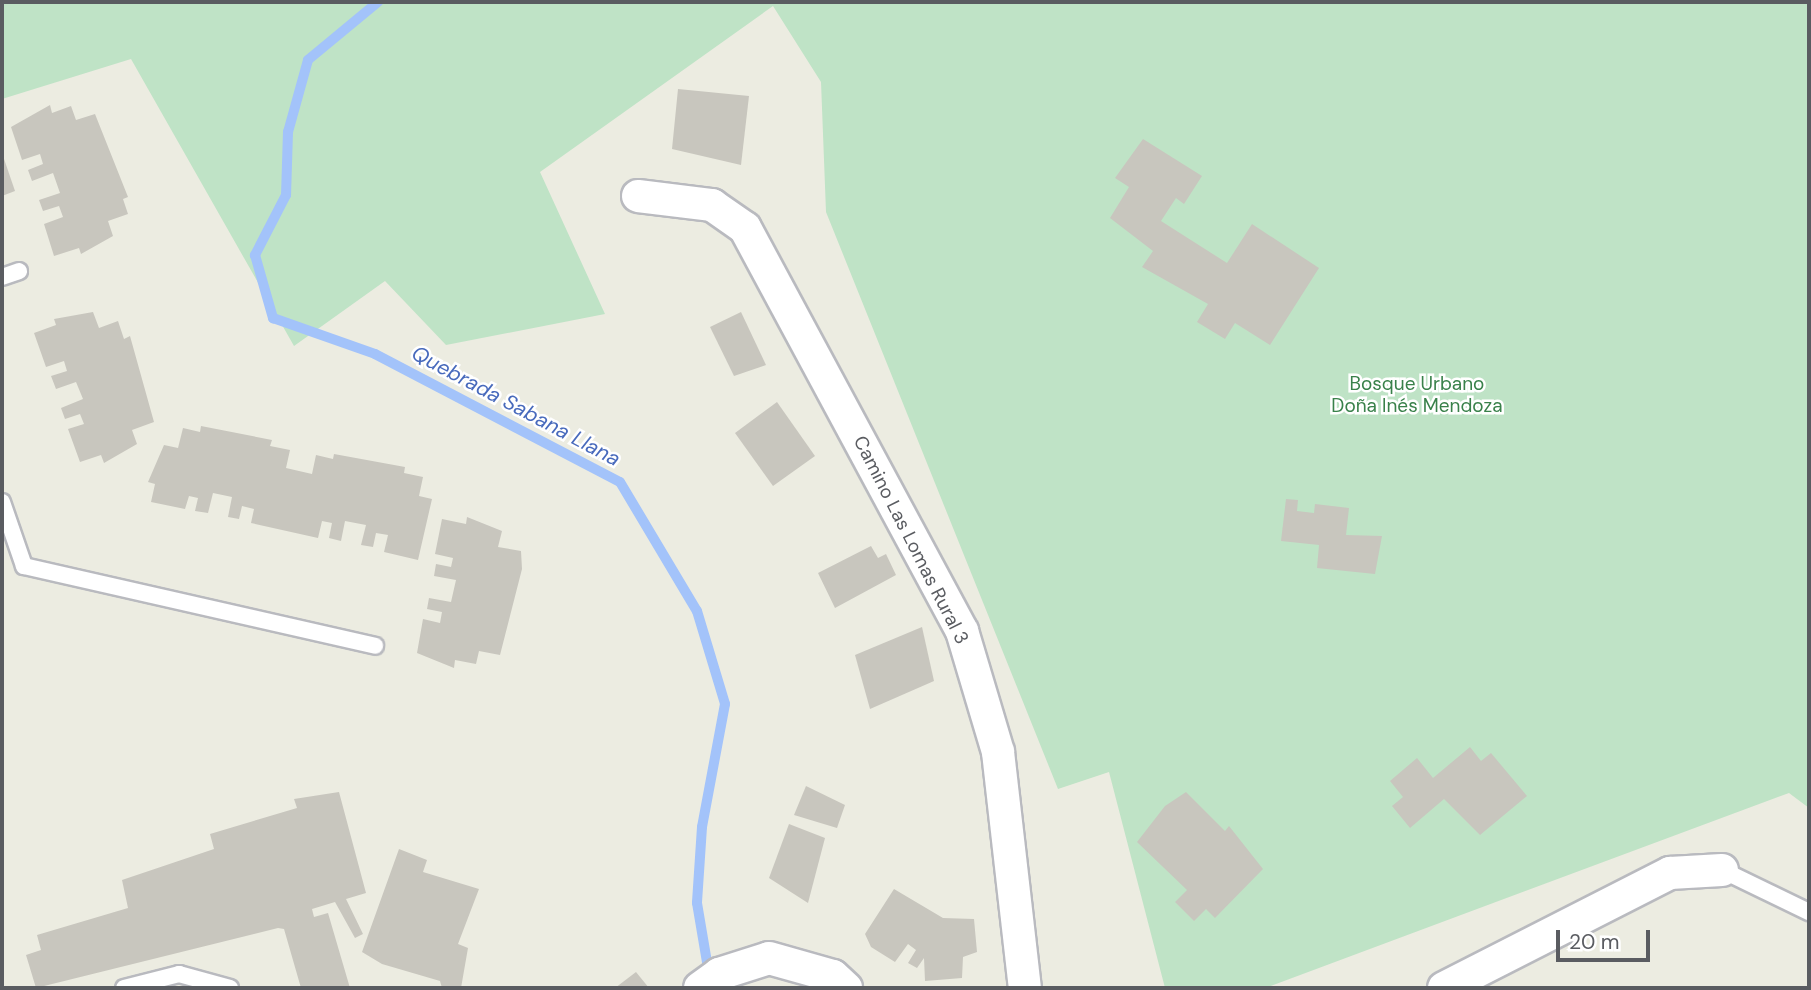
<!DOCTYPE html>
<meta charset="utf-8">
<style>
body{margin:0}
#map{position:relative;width:1811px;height:990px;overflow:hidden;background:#ecece1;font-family:"DM Sans",sans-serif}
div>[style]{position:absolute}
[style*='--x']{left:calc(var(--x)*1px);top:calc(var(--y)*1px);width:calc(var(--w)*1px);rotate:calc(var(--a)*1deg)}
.green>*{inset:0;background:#bfe3c6}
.stream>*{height:10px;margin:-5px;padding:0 5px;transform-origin:5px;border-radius:5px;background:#a3c3fa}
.building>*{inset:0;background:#c8c6be}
.roads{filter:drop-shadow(2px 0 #b9babf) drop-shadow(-2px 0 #b9babf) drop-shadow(0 2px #b9babf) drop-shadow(0 -2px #b9babf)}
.lane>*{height:16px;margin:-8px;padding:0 8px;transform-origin:8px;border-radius:8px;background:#fff}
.street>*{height:32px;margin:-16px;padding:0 16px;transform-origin:16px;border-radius:16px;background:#fff}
span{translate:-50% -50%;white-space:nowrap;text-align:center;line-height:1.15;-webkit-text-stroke:5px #fff;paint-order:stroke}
.park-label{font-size:19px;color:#39814a}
.street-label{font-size:19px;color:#5a5c61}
.water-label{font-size:21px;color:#486abc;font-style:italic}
.frame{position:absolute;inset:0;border:4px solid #5a5c61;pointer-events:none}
.scale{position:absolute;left:1556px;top:930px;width:94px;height:32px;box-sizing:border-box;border:4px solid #5a5c61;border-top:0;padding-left:9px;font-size:21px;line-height:24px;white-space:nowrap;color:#5a5c61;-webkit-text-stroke:5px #fff;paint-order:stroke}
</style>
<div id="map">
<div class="green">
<div style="clip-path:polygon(2px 2px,1809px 2px,1809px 808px,1789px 793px,1265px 988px,1165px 988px,1109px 772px,1058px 789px,826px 212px,821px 82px,773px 6px,540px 172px,605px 314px,446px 345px,385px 281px,294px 346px,131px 59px,2px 99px)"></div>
</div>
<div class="stream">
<div style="--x:378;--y:2;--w:91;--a:140.4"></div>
<div style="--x:308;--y:60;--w:75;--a:105.5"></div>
<div style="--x:288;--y:132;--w:63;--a:91.8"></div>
<div style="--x:286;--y:195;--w:68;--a:117.3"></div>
<div style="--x:255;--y:255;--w:66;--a:74.1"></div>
<div style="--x:273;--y:318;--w:108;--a:19.4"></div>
<div style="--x:375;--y:354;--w:276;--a:27.6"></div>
<div style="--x:620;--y:482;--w:150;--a:59.2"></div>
<div style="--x:697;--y:611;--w:97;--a:73.2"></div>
<div style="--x:725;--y:704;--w:125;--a:100.6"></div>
<div style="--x:702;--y:827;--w:76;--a:93.8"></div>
<div style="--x:697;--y:903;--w:72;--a:80.4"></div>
</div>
<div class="building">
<div style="clip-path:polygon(678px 89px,749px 96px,741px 165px,672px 149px)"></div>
<div style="clip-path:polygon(50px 105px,52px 113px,71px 106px,76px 120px,95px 114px,128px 197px,123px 199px,128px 214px,108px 221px,113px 236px,81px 254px,79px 248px,54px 256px,44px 224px,63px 217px,59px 206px,43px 211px,39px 200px,60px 193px,53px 173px,32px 181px,28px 170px,43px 164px,40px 154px,22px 160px,11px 127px)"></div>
<div style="clip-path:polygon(1143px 139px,1202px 176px,1184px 204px,1176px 198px,1161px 221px,1227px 263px,1252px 224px,1319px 268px,1270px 345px,1235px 323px,1225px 339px,1197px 322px,1208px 304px,1142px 267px,1153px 251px,1110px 218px,1129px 187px,1115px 178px)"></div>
<div style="clip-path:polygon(2px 153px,15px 191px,2px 196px)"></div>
<div style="clip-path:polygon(93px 312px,99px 328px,118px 321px,124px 339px,130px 336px,154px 422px,132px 430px,137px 444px,104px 463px,101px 455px,80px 462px,68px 429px,84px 424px,80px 414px,65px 419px,61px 408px,83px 399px,76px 382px,56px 389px,51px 376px,67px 371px,64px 361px,46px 367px,34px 333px,56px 325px,54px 319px)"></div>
<div style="clip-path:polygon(741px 312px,766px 365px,734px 376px,710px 327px)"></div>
<div style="clip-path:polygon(777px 402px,815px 456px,773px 486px,735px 433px)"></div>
<div style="clip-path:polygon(201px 426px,272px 440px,270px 446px,290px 450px,286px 468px,312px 474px,316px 455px,333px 459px,334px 454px,405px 467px,404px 473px,423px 477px,419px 496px,432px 499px,418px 560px,384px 552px,388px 535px,376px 533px,373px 547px,361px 545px,366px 525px,345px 521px,341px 541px,329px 538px,332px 523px,322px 521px,318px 538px,251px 523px,254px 509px,242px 506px,239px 519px,228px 517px,232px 497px,213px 493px,208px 513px,195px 511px,198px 498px,189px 496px,185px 509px,151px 502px,155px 484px,148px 482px,164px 445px,178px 448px,183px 428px,200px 432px)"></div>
<div style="clip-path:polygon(1286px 499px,1298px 500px,1297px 511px,1314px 513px,1315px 504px,1349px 508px,1346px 535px,1382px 536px,1375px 574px,1317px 568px,1319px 545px,1281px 541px)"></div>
<div style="clip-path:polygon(467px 517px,502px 531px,498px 547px,521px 551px,522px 569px,500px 655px,479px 651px,476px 664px,455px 660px,454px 668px,417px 653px,423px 619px,440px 623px,442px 612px,427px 609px,429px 598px,451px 602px,456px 580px,434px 576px,436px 564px,451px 567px,453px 558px,435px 554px,442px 519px,466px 524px)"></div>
<div style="clip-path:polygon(871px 546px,878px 558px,886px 554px,896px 575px,835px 608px,818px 573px)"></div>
<div style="clip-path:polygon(922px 627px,934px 681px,870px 709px,855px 655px)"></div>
<div style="clip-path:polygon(1470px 747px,1481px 761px,1491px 753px,1527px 796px,1480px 835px,1444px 799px,1410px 828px,1392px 806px,1403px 797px,1390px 781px,1417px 758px,1433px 778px)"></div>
<div style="clip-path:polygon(806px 786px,845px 805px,837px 828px,794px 815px)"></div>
<div style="clip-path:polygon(339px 792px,366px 893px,346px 899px,363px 934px,355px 938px,335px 902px,312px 909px,314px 917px,328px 913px,350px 988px,301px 988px,284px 929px,278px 928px,36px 988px,26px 955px,41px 950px,37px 935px,128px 908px,122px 880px,214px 849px,210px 834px,297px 808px,294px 799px)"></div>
<div style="clip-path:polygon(1186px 792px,1225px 831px,1229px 826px,1263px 869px,1215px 918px,1206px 909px,1194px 921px,1175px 902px,1187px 890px,1137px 842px,1165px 806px)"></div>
<div style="clip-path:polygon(789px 824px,825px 838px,808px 903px,769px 878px)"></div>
<div style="clip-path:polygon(399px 849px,427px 860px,423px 872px,479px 889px,458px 944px,468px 948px,461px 988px,442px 988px,440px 981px,382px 964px,362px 952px)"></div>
<div style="clip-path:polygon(894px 889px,943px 918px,974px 919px,977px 952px,963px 957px,962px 978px,925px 981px,924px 958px,917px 968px,908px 963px,916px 950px,908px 944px,895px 962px,871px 947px,865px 934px)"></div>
<div style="clip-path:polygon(636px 972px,649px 988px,615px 988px)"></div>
</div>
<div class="roads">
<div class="lane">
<div style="--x:2;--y:277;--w:18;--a:-19"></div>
<div style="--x:2;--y:502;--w:68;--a:71"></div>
<div style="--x:24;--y:566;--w:360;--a:12.8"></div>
<div style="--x:1722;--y:870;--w:97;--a:25.8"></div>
<div style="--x:124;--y:988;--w:57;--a:-14.3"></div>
<div style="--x:179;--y:974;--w:53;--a:15.4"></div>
</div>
<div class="street">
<div style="--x:638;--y:196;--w:75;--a:6.9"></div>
<div style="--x:712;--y:205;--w:40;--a:34.9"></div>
<div style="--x:745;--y:228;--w:458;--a:61.7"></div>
<div style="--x:962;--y:631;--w:126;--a:73.4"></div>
<div style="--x:998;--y:752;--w:238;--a:83.5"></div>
<div style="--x:700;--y:988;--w:24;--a:-36"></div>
<div style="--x:719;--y:974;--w:52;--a:-17.7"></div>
<div style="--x:769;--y:958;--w:66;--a:15.7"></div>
<div style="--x:833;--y:976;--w:18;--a:43"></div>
<div style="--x:1444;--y:988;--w:254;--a:-27"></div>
<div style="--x:1670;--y:873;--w:52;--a:-3.3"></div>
</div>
</div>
<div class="park-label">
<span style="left:1417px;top:395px">Bosque Urbano<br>Doña Inés Mendoza</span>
</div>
<div class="street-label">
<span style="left:911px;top:540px;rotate:63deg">Camino Las Lomas Rural 3</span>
</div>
<div class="water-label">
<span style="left:516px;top:406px;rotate:28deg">Quebrada Sabana Llana</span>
</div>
<div class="frame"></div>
<div class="scale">20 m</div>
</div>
